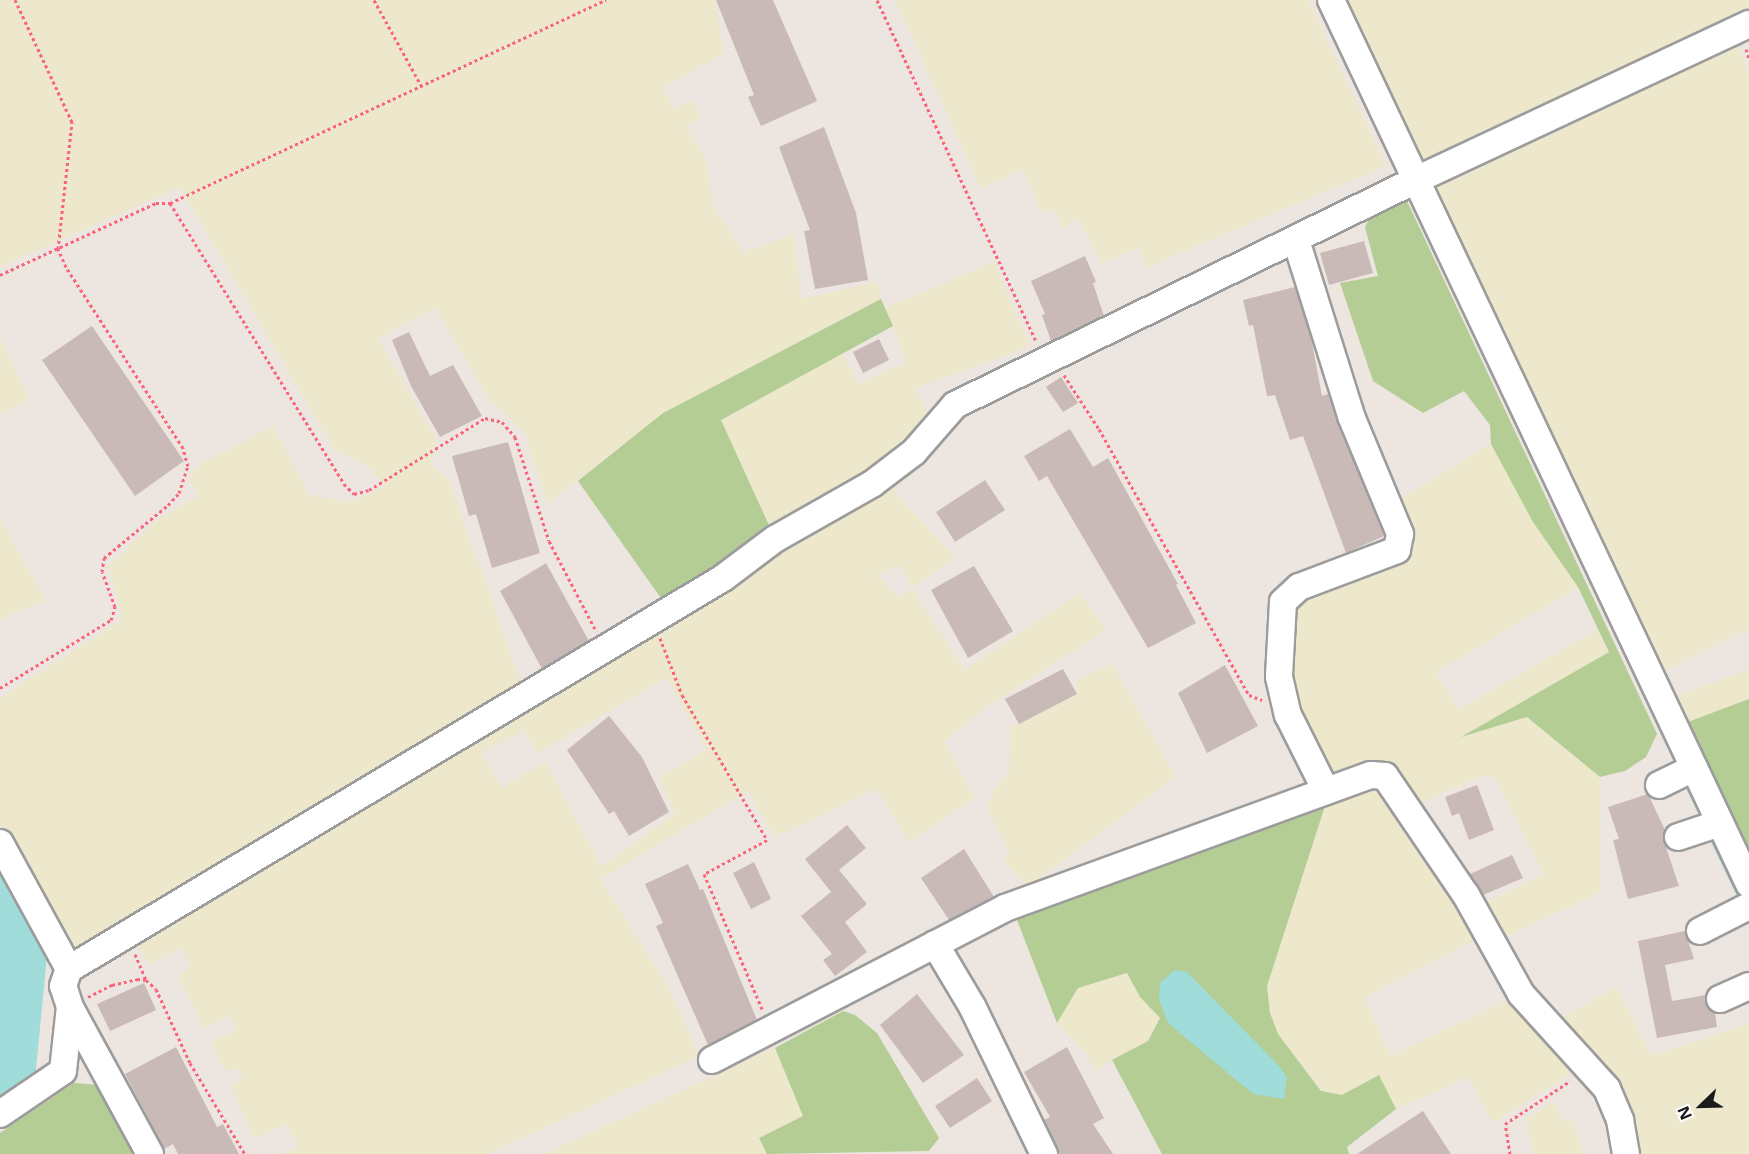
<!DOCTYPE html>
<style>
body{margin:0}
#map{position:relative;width:1749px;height:1154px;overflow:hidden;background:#ede6e0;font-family:"Noto Sans",sans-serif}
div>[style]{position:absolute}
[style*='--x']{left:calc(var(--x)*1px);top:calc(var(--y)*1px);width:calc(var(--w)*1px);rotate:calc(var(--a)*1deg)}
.farmland>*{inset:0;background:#ede7cb}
.forest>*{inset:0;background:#b3cd94}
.water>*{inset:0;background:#9fdcda}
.stream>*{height:5px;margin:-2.5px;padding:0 2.5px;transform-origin:2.5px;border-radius:2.5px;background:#9fdcda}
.building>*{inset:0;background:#c9bab7}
.path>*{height:3px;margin-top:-1.5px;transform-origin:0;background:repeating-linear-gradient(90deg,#fb637a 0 3px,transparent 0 6px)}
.roads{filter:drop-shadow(2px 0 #9c9c9c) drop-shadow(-2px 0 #9c9c9c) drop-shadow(0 2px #9c9c9c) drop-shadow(0 -2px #9c9c9c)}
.minor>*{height:26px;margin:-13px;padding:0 13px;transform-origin:13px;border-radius:13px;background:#fff}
span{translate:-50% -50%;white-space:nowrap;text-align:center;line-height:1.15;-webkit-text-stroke:4.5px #fff;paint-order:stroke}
.north{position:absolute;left:1671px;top:1076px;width:60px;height:60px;-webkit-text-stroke:4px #fff;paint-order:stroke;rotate:247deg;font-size:16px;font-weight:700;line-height:24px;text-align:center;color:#1b1b1b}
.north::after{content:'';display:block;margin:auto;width:21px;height:27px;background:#1b1b1b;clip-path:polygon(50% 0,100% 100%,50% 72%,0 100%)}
</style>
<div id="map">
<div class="farmland">
<div style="clip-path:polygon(evenodd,0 0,715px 0,724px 54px,662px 87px,674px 109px,692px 101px,700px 118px,685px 125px,706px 159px,713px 206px,743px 252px,794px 234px,801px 299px,877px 282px,881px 299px,663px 413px,548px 504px,525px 434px,489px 399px,435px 308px,378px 339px,436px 439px,430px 463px,449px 480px,520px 680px,522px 710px,781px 554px,721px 420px,842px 353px,859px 384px,907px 362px,885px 308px,994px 262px,1030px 346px,914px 389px,946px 441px,893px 491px,956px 558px,912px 587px,899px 565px,878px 575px,898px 598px,912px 589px,965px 670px,1080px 593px,1106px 630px,991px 704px,944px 741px,975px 798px,909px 842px,877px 789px,775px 837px,748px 791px,600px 879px,668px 986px,699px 1056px,488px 1154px,284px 1154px,298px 1146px,286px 1124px,254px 1139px,230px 1085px,243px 1079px,238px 1068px,225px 1071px,211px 1043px,237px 1030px,230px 1015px,204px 1028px,177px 975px,191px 968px,182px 948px,150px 964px,123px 926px,72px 957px,0 825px,0 698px,117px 623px,122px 613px,108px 566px,155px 522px,198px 496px,189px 480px,193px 471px,206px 461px,273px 426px,309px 495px,353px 502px,385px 486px,368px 466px,334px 449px,180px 187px,0 267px,0 0,666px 678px,707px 750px,659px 777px,675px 814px,602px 867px,545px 762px,502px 788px,481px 752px,524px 731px,538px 753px,666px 678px)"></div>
<div style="clip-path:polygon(895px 0,1308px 0,1386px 166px,1147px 267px,1138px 247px,1102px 264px,1078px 218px,1064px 229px,1054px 210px,1042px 212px,1022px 169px,981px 189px)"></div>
<div style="clip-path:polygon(1340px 0,1749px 0,1749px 15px,1420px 172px)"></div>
<div style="clip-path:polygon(1738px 45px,1749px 77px,1749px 629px,1663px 672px,1431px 191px)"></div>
<div style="clip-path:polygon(0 337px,29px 400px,0 415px)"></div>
<div style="clip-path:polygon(1491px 444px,1533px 522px,1578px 587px,1435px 673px,1459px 709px,1597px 630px,1609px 653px,1464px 736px,1527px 717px,1600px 777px,1600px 892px,1504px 938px,1481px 904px,1544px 874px,1495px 778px,1481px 776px,1414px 806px,1382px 766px,1330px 782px,1287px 678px,1287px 605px,1391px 558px,1399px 523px,1411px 515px,1400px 499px)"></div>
<div style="clip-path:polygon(0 519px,46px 601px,0 619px)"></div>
<div style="clip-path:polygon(1112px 664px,1176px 777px,1028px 886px,1005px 862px,1009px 852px,987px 807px,993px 791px,1009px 771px,1011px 726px,1079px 693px,1075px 681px)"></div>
<div style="clip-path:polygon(1749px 670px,1749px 699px,1685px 723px,1671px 697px)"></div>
<div style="clip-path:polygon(1384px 787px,1479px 938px,1364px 998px,1391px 1056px,1506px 1000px,1518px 1005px,1578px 1069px,1492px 1123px,1469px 1077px,1396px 1109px,1379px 1075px,1342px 1095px,1322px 1091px,1278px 1034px,1270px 1013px,1267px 986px,1325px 806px)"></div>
<div style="clip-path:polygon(1127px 973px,1140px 997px,1160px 1018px,1148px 1041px,1095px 1070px,1085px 1052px,1057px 1023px,1078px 988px)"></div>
<div style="clip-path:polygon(1617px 987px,1651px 1055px,1749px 1024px,1749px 1154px,1638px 1154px,1559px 1019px)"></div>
<div style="clip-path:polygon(775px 1048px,804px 1116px,759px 1138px,767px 1154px,544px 1154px)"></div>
<div style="clip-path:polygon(1554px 1102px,1564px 1122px,1573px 1120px,1583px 1154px,1533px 1154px,1526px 1118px)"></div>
</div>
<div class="forest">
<div style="clip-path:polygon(1407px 201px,1657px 734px,1646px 757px,1625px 771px,1600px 777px,1527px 717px,1461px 737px,1609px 652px,1578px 587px,1533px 522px,1491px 444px,1490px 425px,1464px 391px,1423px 413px,1373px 381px,1340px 283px,1378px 276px,1365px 227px,1371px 216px,1395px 202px)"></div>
<div style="clip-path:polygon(881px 299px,893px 326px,721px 420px,782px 554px,675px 618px,578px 481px,663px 413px)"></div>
<div style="clip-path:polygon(1749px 699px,1749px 853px,1685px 723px)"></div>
<div style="clip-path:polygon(1325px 806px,1267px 986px,1270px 1013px,1278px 1034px,1321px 1091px,1342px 1095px,1379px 1075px,1396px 1109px,1347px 1147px,1349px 1154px,1162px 1154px,1112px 1060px,1148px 1041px,1160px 1018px,1140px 997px,1127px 973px,1078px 988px,1057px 1023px,1015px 915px)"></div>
<div style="clip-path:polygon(843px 1011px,855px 1015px,877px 1033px,939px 1138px,929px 1151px,767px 1154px,759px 1138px,803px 1116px,775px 1048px)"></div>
<div style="clip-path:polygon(74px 1083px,100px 1085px,138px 1154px,0 1154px,0 1133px)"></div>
</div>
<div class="water">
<div style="clip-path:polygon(0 869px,47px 956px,35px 1079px,0 1103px)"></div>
<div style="clip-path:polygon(1175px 970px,1187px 972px,1280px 1067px,1287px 1077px,1284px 1099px,1253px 1094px,1168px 1023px,1159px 999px,1160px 983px)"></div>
</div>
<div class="stream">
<div style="--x:1640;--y:683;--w:86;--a:65.2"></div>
<div style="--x:1688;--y:787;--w:30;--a:64"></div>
<div style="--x:1713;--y:841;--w:60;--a:64.3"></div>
</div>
<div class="building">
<div style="clip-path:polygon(716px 0,773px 0,817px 101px,761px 126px,748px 97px,754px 95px)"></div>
<div style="clip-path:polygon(824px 127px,856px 213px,868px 280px,815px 289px,804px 231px,810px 230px,779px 147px)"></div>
<div style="clip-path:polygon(1364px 241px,1373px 273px,1329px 285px,1320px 253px)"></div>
<div style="clip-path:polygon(1085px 256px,1096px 282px,1093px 283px,1104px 316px,1051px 341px,1042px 315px,1045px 314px,1031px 281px)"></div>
<div style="clip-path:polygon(1295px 287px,1311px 338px,1322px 396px,1328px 394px,1384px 536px,1346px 553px,1303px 436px,1290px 440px,1275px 395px,1267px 396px,1253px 325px,1249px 326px,1243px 300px)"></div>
<div style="clip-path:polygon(92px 326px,184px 461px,135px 496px,42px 360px)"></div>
<div style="clip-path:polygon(409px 332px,430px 376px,453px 365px,482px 416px,440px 437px,411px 386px,392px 340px)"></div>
<div style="clip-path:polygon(879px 339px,889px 360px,863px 373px,853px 352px)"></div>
<div style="clip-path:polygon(1061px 377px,1078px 403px,1063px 412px,1046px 387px)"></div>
<div style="clip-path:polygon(1070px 429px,1093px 467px,1108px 458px,1178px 584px,1176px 585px,1196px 623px,1148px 648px,1047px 476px,1039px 481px,1024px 456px)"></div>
<div style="clip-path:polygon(508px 442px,540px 553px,492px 568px,476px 514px,469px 516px,452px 456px)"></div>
<div style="clip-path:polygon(985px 480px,1005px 510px,955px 542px,936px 512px)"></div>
<div style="clip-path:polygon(546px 563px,589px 641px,542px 669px,500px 591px)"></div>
<div style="clip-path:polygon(974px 566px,1013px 631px,968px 658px,931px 590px)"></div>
<div style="clip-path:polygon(1225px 665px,1258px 726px,1207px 753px,1178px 693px)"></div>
<div style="clip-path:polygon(1063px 669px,1077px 694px,1019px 724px,1005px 699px)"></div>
<div style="clip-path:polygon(609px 716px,642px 757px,669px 812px,629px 836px,614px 811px,609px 814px,567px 750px)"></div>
<div style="clip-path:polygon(1477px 785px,1494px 830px,1469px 840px,1459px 813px,1452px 816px,1445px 797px)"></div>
<div style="clip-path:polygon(1648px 794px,1664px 828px,1664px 841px,1679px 886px,1628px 899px,1613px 840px,1619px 839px,1608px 807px)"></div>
<div style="clip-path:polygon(847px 825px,866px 848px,839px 870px,867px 904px,845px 922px,867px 952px,835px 976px,823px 960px,832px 954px,801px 916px,831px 892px,805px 859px)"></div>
<div style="clip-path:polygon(964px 849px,994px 897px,949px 920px,921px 878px)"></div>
<div style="clip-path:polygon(1512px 855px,1523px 878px,1483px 895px,1470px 874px)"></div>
<div style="clip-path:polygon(754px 862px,771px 899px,751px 909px,733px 873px)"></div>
<div style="clip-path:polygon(688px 864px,700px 890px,703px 889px,757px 1020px,708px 1045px,656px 926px,663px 923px,645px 884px)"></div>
<div style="clip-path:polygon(1685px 931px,1694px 959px,1665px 965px,1672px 1001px,1706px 995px,1706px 1005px,1715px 1013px,1717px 1027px,1657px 1038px,1638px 941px)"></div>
<div style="clip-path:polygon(144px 983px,156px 1010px,110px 1031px,97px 1004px)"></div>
<div style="clip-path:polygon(917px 994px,964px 1055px,923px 1083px,880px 1025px)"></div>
<div style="clip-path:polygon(176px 1047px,217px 1127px,223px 1124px,239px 1154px,178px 1154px,173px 1144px,164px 1149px,125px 1074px)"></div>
<div style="clip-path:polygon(1067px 1047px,1104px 1118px,1093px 1124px,1113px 1154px,1059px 1154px,1044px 1120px,1050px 1117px,1024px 1072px)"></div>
<div style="clip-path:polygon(977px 1078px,992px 1101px,950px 1128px,935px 1106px)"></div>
<div style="clip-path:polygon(1423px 1111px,1451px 1154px,1357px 1154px)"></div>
</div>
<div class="path">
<div style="--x:374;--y:0;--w:97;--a:61.1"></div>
<div style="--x:877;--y:0;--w:376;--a:65"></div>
<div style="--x:1746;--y:49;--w:10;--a:73"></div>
<div style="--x:170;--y:203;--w:481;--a:-25"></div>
<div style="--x:0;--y:275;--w:172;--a:-24.8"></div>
<div style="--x:156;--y:203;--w:14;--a:0"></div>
<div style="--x:170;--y:203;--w:331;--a:58.2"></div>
<div style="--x:344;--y:484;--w:14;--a:45"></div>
<div style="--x:354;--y:494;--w:16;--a:-15"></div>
<div style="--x:369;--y:490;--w:137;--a:-31.8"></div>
<div style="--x:485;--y:418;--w:17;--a:13"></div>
<div style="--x:502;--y:422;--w:20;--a:49"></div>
<div style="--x:515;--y:437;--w:109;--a:71.9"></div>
<div style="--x:549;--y:541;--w:102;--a:62.4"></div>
<div style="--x:1064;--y:375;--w:64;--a:57.1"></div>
<div style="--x:1099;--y:429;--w:305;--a:60.6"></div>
<div style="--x:1249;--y:695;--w:14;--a:21"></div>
<div style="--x:660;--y:638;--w:61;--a:68.9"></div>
<div style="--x:682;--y:695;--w:168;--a:59.6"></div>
<div style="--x:767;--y:840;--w:72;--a:151.6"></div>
<div style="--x:704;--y:874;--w:149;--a:66.7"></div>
<div style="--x:0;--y:688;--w:130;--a:-31.5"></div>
<div style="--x:111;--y:620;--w:14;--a:-73"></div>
<div style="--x:115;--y:607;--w:37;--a:-110"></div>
<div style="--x:102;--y:572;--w:14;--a:-82"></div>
<div style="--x:104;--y:558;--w:83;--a:-39.6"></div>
<div style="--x:168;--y:505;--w:16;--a:-47"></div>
<div style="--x:179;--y:493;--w:28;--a:-72"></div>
<div style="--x:188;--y:466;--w:19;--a:-106"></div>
<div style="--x:183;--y:448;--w:216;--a:-122.9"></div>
<div style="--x:66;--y:267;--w:20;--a:-114"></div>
<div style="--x:58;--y:249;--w:128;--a:-83.7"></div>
<div style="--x:72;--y:122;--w:135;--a:-115"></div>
<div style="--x:135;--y:954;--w:28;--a:67"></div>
<div style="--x:88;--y:997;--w:27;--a:-27"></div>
<div style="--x:112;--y:985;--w:26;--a:-13"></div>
<div style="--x:137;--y:979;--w:9;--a:6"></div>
<div style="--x:146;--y:980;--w:13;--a:42"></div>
<div style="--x:156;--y:989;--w:81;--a:65.3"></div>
<div style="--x:190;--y:1063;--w:106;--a:58.9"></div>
<div style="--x:1510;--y:1154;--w:30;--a:-99"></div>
<div style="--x:1505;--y:1124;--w:78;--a:-33.5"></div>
</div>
<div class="roads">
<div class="minor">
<div style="--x:1331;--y:0;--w:978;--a:64.69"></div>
<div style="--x:1296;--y:240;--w:184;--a:72.6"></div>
<div style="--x:1351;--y:416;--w:128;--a:67.4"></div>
<div style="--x:1400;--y:534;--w:16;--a:101"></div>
<div style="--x:1397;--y:550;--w:105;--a:159.3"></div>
<div style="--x:1299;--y:587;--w:22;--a:137"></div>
<div style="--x:1283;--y:602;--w:75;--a:93.1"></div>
<div style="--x:1279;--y:677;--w:39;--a:77"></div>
<div style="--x:1288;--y:715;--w:85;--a:63.4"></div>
<div style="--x:1659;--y:785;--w:39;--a:-26"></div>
<div style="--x:1678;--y:837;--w:44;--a:-18.4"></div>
<div style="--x:0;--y:843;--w:144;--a:61.3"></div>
<div style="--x:1700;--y:931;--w:55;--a:-27"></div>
<div style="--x:935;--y:944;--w:72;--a:59.2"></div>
<div style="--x:972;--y:1006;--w:165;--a:64.1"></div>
<div style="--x:1720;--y:999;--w:32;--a:-24"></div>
<div style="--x:712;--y:1060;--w:330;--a:-27.4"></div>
<div style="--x:1005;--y:908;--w:389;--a:-20"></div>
<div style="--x:1371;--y:775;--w:14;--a:4"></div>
<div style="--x:1385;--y:776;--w:144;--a:55.8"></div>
<div style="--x:1466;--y:895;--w:113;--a:60.9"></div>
<div style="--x:1521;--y:994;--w:128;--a:47.8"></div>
<div style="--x:1607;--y:1089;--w:34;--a:67"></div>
<div style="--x:1620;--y:1120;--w:35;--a:80"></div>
<div style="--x:0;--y:1114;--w:76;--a:-34.3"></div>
<div style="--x:63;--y:1071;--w:64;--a:-83.8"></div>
<div style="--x:150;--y:1154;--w:167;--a:-118.6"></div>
<div style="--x:70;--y:1007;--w:22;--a:-108"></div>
<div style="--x:63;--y:986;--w:18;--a:-71"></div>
<div style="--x:69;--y:969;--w:762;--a:-30.87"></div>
<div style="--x:723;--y:578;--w:65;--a:-36.9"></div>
<div style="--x:775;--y:539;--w:112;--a:-29.6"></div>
<div style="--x:872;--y:484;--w:53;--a:-37.3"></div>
<div style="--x:914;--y:452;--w:62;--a:-48.9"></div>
<div style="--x:955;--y:405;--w:513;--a:-26.02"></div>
<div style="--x:1416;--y:180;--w:368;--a:-25.1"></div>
</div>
</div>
<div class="north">N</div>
</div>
